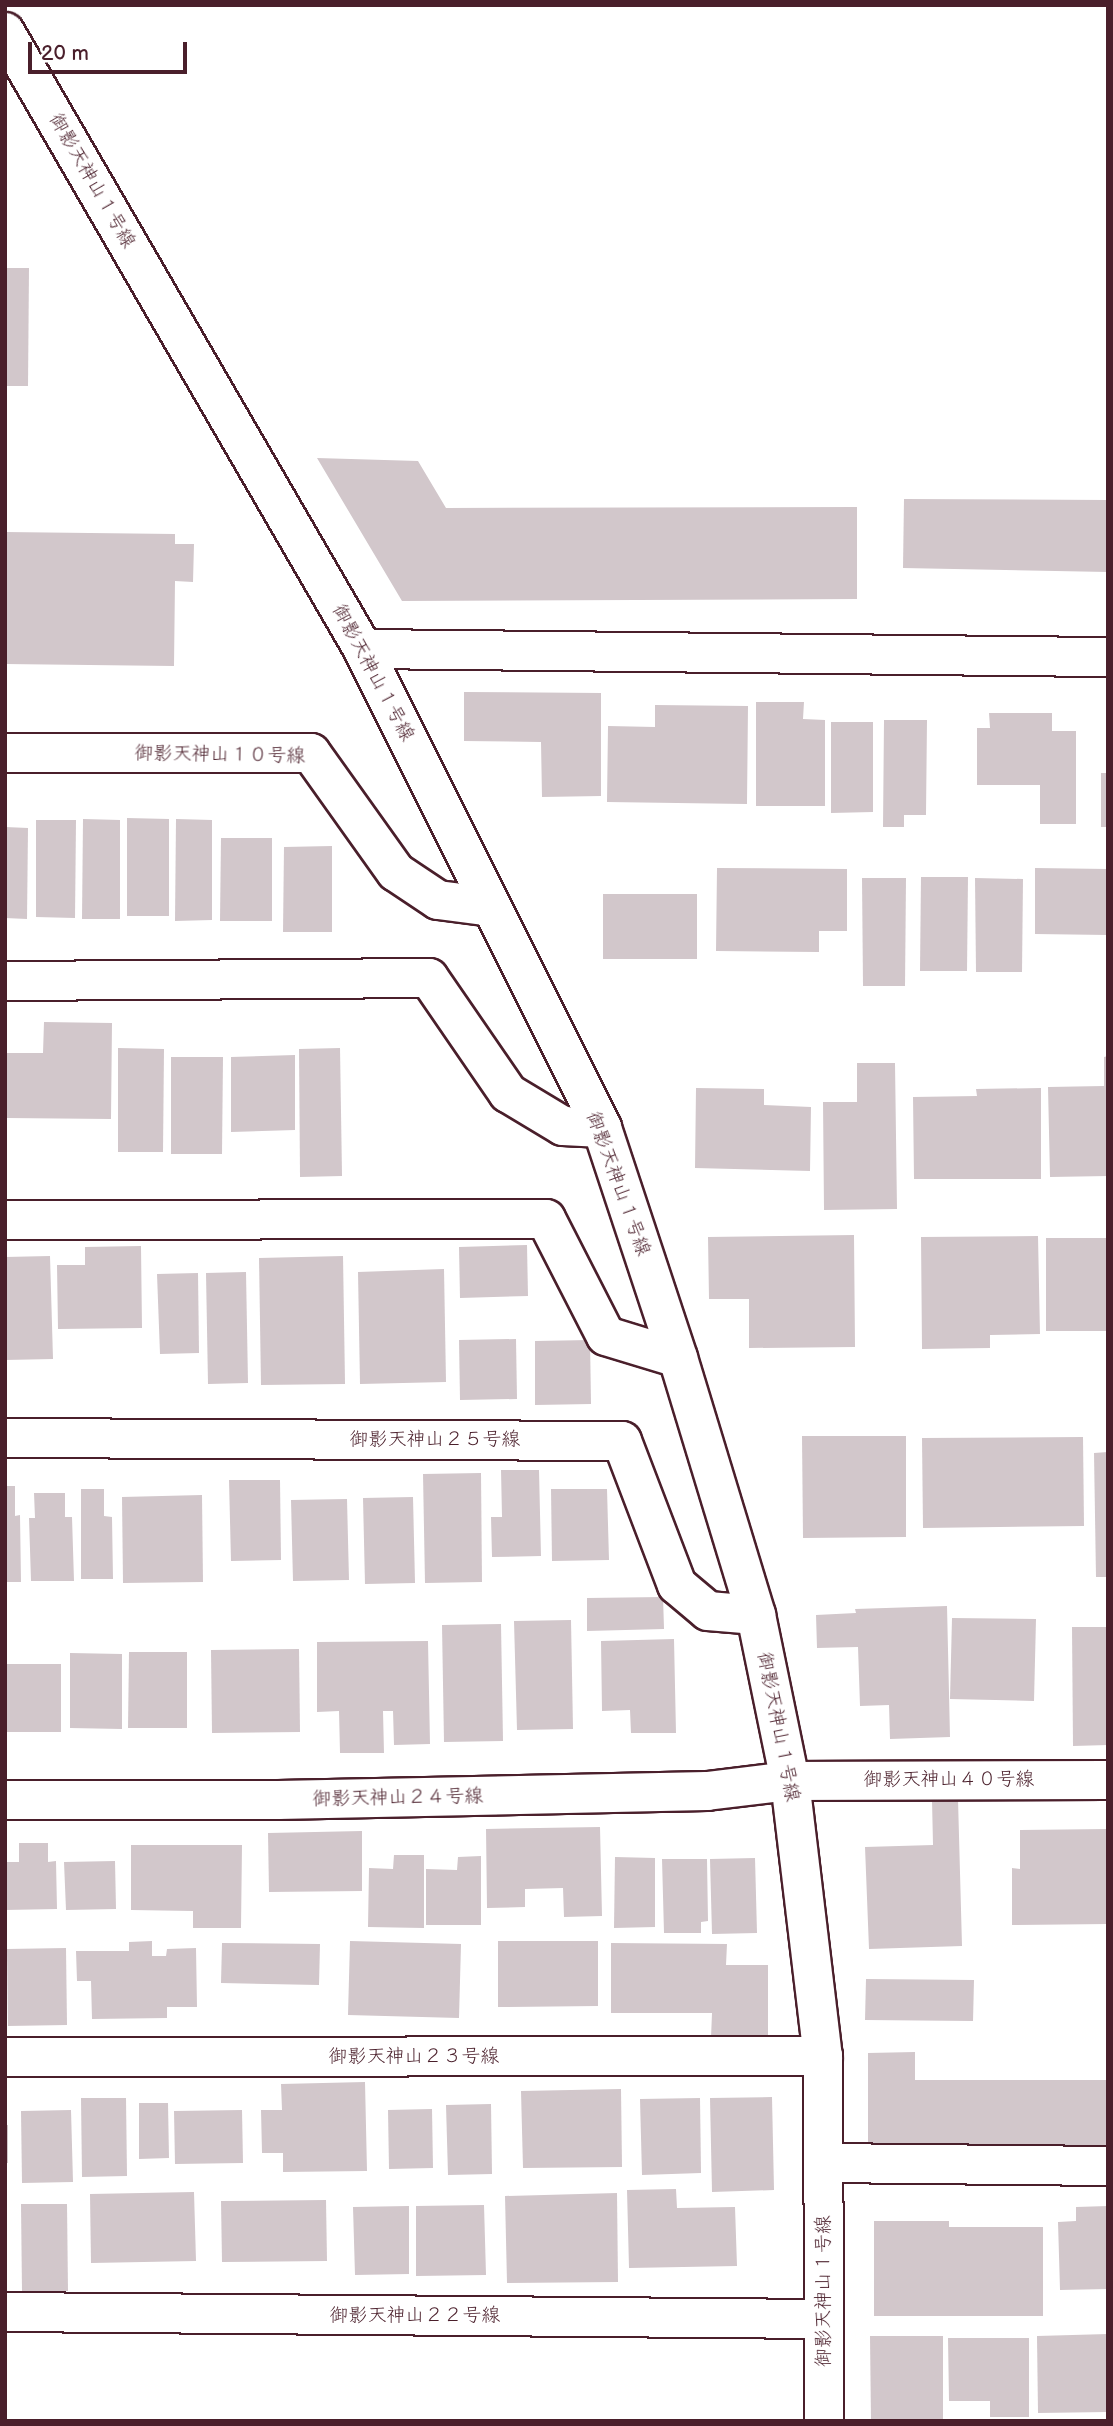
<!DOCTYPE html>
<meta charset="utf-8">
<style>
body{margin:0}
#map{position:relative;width:1113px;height:2426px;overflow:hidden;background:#fff;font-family:"Balsamiq Sans","Klee One",sans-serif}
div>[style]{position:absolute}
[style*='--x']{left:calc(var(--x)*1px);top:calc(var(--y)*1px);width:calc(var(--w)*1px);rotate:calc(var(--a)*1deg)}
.building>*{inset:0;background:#d2c7cb}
.roads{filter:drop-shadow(2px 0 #4a1f2b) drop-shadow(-2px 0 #4a1f2b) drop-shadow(0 2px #4a1f2b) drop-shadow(0 -2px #4a1f2b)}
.minor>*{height:38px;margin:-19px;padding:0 19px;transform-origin:19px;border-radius:19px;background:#fff}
.tertiary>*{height:38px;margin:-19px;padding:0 19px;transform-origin:19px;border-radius:19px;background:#fff}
span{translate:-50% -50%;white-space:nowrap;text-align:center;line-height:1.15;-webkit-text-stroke:7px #fff;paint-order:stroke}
.street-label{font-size:19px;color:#4a1f2b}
.frame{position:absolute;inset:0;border:7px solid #4a1f2b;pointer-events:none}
.scale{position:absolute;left:28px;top:42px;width:159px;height:32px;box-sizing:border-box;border:4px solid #4a1f2b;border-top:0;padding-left:9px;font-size:21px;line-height:24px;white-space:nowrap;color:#4a1f2b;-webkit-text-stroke:5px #fff;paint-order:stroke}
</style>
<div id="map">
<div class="building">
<div style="clip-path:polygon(5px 268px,29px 268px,28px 386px,5px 386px)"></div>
<div style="clip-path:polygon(317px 458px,418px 461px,446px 508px,857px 507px,857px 599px,402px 601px)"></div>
<div style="clip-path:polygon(904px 499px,1108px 500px,1108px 572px,903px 568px)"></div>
<div style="clip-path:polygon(5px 532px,175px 534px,175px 544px,194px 544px,193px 582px,175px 581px,174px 666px,5px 664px)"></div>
<div style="clip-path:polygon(464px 692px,601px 693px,601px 796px,542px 797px,541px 742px,464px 741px)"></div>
<div style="clip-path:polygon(756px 702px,804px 702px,803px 719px,825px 720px,825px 806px,756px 806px)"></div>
<div style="clip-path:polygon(655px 705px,748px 706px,747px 804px,607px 802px,608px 726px,655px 727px)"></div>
<div style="clip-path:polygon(989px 713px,1052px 713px,1052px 731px,1076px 731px,1076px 824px,1040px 824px,1040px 785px,977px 785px,977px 728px,990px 728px)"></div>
<div style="clip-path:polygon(884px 720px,927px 720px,926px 815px,904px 815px,904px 827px,883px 827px)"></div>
<div style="clip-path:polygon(831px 722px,873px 722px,873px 812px,831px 813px)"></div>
<div style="clip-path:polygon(1101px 773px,1108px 773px,1108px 827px,1101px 827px)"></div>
<div style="clip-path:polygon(127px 818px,169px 819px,169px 916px,127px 916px)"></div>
<div style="clip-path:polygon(83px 819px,120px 820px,120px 919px,82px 919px)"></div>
<div style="clip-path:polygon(176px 819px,212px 820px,212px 920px,175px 921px)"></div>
<div style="clip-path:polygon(36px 820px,76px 820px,75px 918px,36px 917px)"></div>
<div style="clip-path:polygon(5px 827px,28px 828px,27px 919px,5px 918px)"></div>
<div style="clip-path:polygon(221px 838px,272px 838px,272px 921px,220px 921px)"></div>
<div style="clip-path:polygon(332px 846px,332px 932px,283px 932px,284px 847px)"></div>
<div style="clip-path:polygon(717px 868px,847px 869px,847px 931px,819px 931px,819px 952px,716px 951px)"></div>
<div style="clip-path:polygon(1035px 868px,1108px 869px,1108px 935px,1035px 934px)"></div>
<div style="clip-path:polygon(921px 877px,968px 877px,967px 971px,920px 971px)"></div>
<div style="clip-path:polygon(862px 878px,906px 878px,905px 986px,863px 986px)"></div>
<div style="clip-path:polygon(975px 878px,1023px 879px,1022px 972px,976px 972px)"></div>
<div style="clip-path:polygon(603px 894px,697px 894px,697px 959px,603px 959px)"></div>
<div style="clip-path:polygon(44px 1022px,112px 1023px,111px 1119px,7px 1118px,7px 1053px,43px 1053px)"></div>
<div style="clip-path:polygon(118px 1048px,164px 1049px,163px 1152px,118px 1152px)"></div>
<div style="clip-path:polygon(340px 1048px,342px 1176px,300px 1177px,299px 1049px)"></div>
<div style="clip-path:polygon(295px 1055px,295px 1130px,231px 1132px,231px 1057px)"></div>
<div style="clip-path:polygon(1108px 1056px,1108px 1176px,1050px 1177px,1048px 1087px,1104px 1086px,1104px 1057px)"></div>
<div style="clip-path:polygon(171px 1057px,223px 1057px,222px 1154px,171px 1154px)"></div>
<div style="clip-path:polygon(857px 1063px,895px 1063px,897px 1209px,824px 1210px,823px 1102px,857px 1102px)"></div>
<div style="clip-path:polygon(696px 1088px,764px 1089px,764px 1105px,811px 1107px,810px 1171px,695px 1168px)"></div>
<div style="clip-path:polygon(1041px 1088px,1041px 1179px,914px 1179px,913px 1097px,977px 1096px,976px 1089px)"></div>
<div style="clip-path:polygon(854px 1235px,855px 1347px,749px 1348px,749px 1299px,709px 1299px,708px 1237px)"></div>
<div style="clip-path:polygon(1038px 1236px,1040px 1334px,990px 1335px,990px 1348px,922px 1349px,921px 1237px)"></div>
<div style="clip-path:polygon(1046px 1238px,1108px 1238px,1108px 1331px,1046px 1331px)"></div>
<div style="clip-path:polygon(527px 1245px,528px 1296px,460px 1298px,459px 1247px)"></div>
<div style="clip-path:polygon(141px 1246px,142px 1328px,58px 1329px,57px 1265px,85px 1265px,85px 1247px)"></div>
<div style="clip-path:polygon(50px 1256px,53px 1359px,5px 1360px,5px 1257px)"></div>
<div style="clip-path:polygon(343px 1256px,345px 1384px,261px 1385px,259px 1258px)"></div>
<div style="clip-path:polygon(444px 1269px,446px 1382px,360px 1384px,358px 1272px)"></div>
<div style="clip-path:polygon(246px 1272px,248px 1383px,208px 1384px,206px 1273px)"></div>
<div style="clip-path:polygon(198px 1273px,199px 1353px,160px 1354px,157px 1274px)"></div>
<div style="clip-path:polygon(516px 1339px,517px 1399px,460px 1400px,459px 1340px)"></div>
<div style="clip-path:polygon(590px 1340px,591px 1404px,535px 1405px,535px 1341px)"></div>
<div style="clip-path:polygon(802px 1436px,906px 1436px,906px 1537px,803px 1538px)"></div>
<div style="clip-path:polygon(1083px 1437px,1084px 1526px,923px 1528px,922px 1438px)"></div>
<div style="clip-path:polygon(1108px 1452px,1108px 1577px,1096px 1577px,1094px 1453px)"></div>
<div style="clip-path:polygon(501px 1470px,539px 1470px,541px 1556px,492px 1557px,491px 1517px,502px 1517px)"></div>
<div style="clip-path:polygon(481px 1473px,482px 1582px,425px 1583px,423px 1474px)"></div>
<div style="clip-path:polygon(229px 1480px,280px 1480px,281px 1560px,231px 1561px)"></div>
<div style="clip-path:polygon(5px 1486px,15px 1486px,15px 1516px,20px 1515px,21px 1582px,5px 1582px)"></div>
<div style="clip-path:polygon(81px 1489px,104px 1489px,104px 1516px,112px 1517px,113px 1579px,81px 1579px)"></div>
<div style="clip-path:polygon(551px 1489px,607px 1489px,609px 1560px,552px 1561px)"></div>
<div style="clip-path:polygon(34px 1493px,65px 1493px,65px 1517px,72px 1517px,74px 1581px,31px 1581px,29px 1518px,35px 1518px)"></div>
<div style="clip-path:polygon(202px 1495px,203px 1582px,123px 1583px,122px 1497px)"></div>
<div style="clip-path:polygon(413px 1497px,415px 1583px,365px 1584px,363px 1498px)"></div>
<div style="clip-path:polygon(347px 1499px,349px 1580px,293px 1581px,291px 1500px)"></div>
<div style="clip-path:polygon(663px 1597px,664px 1629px,587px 1631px,587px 1598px)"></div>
<div style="clip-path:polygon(947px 1606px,950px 1737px,890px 1739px,889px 1705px,860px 1706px,858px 1647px,817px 1648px,816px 1615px,856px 1613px,855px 1609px)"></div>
<div style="clip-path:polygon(952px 1618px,1036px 1619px,1034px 1701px,950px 1699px)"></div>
<div style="clip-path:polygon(571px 1620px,573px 1729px,517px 1730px,514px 1621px)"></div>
<div style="clip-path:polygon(501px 1624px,503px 1741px,444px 1742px,442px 1625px)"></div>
<div style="clip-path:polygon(1072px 1627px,1108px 1627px,1108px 1745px,1073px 1746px)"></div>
<div style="clip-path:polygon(674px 1639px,676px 1733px,631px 1733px,630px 1710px,602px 1711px,601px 1641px)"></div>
<div style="clip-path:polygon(428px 1641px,430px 1744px,394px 1745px,393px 1711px,383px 1711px,384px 1753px,340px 1753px,339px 1711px,317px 1712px,317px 1642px)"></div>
<div style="clip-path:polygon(299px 1649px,300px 1732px,212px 1733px,211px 1650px)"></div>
<div style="clip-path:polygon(129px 1652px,187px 1652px,187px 1728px,128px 1728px)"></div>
<div style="clip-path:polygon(70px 1653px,122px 1654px,122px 1729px,70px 1728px)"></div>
<div style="clip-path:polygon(5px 1664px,61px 1664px,61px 1732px,5px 1732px)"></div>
<div style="clip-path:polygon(958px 1799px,962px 1946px,869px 1949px,865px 1847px,933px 1845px,932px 1800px)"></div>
<div style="clip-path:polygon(600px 1827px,602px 1916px,564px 1917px,563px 1888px,525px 1889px,525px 1907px,487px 1908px,486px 1829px)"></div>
<div style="clip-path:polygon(1108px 1829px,1108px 1924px,1012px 1925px,1012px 1868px,1020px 1869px,1020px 1830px)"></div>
<div style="clip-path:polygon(362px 1831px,362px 1891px,269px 1892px,268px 1833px)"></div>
<div style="clip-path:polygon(19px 1843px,48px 1843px,48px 1862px,56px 1861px,57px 1909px,5px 1910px,5px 1862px,19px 1862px)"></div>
<div style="clip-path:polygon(131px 1845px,242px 1845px,241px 1928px,193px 1928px,193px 1911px,131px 1910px)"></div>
<div style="clip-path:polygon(394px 1855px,424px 1855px,424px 1928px,368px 1927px,369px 1868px,393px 1869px)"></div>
<div style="clip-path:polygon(481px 1856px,481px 1925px,426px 1925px,426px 1869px,457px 1870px,458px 1857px)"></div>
<div style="clip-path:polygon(615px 1857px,655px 1858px,655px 1927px,614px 1928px)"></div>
<div style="clip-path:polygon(755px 1858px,757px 1933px,712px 1934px,710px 1859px)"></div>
<div style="clip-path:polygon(662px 1859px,707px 1859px,708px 1921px,701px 1922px,701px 1933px,664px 1933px)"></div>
<div style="clip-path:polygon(115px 1861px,116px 1909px,66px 1910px,64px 1862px)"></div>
<div style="clip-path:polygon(152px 1941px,152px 1956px,166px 1956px,167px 1949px,196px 1948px,197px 2007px,167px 2007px,167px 2018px,92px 2019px,91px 1981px,77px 1981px,76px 1951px,129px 1951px,129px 1942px)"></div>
<div style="clip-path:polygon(350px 1941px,461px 1944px,459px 2018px,348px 2015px)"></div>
<div style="clip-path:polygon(498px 1941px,598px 1941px,598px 2006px,498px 2007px)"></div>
<div style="clip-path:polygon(222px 1943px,320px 1944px,319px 1985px,221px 1983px)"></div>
<div style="clip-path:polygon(611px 1943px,727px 1944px,726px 1965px,768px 1965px,768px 2038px,711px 2038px,712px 2013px,611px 2013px)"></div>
<div style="clip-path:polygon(66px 1948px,67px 2025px,8px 2026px,7px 1949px)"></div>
<div style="clip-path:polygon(866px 1979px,974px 1980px,973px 2021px,865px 2020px)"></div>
<div style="clip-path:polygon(915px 2052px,915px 2080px,1108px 2080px,1108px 2149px,868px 2148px,868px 2053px)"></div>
<div style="clip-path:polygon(365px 2082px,367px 2171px,283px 2172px,283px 2153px,262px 2153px,261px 2110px,282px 2110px,281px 2084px)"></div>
<div style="clip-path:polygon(621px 2089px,622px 2167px,523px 2168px,521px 2091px)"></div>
<div style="clip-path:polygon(772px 2097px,774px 2190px,712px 2192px,710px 2098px)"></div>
<div style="clip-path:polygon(81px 2098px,126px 2098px,127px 2176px,82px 2177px)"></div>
<div style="clip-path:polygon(700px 2098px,701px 2173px,642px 2175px,640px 2099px)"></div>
<div style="clip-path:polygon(139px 2103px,168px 2103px,169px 2158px,139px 2159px)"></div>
<div style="clip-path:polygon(491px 2104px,492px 2174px,448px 2175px,446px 2105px)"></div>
<div style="clip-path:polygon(432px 2109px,433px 2168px,389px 2169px,388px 2110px)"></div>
<div style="clip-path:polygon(71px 2110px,73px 2182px,22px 2183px,21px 2111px)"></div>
<div style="clip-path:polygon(242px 2110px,243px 2163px,175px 2164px,174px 2111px)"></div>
<div style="clip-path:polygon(5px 2125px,8px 2125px,8px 2163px,5px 2163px)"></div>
<div style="clip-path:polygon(676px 2189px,677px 2208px,735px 2207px,737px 2266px,629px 2268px,627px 2190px)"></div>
<div style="clip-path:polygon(194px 2192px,196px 2261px,91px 2263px,90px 2194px)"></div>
<div style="clip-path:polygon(617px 2193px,618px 2282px,507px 2283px,505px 2196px)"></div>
<div style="clip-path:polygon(326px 2200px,327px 2261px,222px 2262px,221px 2201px)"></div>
<div style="clip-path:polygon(21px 2204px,67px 2204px,68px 2291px,22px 2291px)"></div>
<div style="clip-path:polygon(484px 2205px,486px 2275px,416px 2276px,416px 2206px)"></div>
<div style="clip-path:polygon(409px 2206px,409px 2274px,355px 2275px,353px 2207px)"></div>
<div style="clip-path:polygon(1108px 2206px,1108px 2289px,1060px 2290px,1058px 2222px,1076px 2221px,1076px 2207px)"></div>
<div style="clip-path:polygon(874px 2221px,949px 2221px,949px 2227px,1043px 2227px,1043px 2316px,874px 2316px)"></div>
<div style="clip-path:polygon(1108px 2334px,1108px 2412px,1038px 2413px,1037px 2336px)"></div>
<div style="clip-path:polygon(870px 2336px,943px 2336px,943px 2421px,871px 2421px)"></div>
<div style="clip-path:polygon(948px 2338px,1029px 2338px,1029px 2417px,990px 2417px,990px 2401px,949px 2401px)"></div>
</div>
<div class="roads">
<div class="minor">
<div style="--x:5;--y:32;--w:713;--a:59.88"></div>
<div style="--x:363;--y:649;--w:535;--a:63.48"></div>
<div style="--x:602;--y:1128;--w:242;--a:71.7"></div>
<div style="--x:678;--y:1358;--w:269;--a:73.1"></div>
<div style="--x:756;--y:1615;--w:169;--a:78.4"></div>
<div style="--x:363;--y:649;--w:745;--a:0.62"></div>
<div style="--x:5;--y:753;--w:306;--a:0"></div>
<div style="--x:311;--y:753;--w:146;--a:54.5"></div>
<div style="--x:396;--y:872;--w:50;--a:33.7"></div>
<div style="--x:438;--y:900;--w:54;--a:7.4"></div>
<div style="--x:5;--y:981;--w:424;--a:-0.4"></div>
<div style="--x:429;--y:978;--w:140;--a:55.5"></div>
<div style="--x:508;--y:1093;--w:64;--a:31"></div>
<div style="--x:563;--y:1126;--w:39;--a:3"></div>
<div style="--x:5;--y:1220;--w:541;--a:-0.11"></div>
<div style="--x:546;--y:1219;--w:131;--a:62.9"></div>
<div style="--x:606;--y:1336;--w:75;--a:17"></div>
<div style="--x:5;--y:1438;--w:617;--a:0.28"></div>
<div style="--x:622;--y:1441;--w:154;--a:69.1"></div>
<div style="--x:677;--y:1585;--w:40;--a:40"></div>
<div style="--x:708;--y:1611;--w:48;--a:4.8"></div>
<div style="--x:5;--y:1800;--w:273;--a:0"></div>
<div style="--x:278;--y:1800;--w:429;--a:-1.2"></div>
<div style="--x:707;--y:1791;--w:84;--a:-6.9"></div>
<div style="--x:790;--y:1781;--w:318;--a:-0.2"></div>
<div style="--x:5;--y:2057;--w:818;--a:-0.07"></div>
<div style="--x:823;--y:2163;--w:285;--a:0.6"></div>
<div style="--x:5;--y:2312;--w:819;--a:0.49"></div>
</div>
<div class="tertiary">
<div style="--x:790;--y:1781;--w:277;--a:83.2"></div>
<div style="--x:823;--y:2056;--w:365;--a:89.8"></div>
</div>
</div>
<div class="street-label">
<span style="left:92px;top:181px;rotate:60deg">御影天神山１号線</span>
<span style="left:373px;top:673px;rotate:62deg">御影天神山１号線</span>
<span style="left:220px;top:755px;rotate:1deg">御影天神山１０号線</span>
<span style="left:618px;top:1184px;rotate:70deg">御影天神山１号線</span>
<span style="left:435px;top:1440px">御影天神山２５号線</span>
<span style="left:778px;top:1727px;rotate:79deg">御影天神山１号線</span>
<span style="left:949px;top:1780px">御影天神山４０号線</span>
<span style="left:398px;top:1798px;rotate:-1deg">御影天神山２４号線</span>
<span style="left:414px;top:2057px">御影天神山２３号線</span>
<span style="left:824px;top:2291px;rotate:-90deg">御影天神山１号線</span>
<span style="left:415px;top:2316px">御影天神山２２号線</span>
</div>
<div class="frame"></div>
<div class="scale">20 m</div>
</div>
